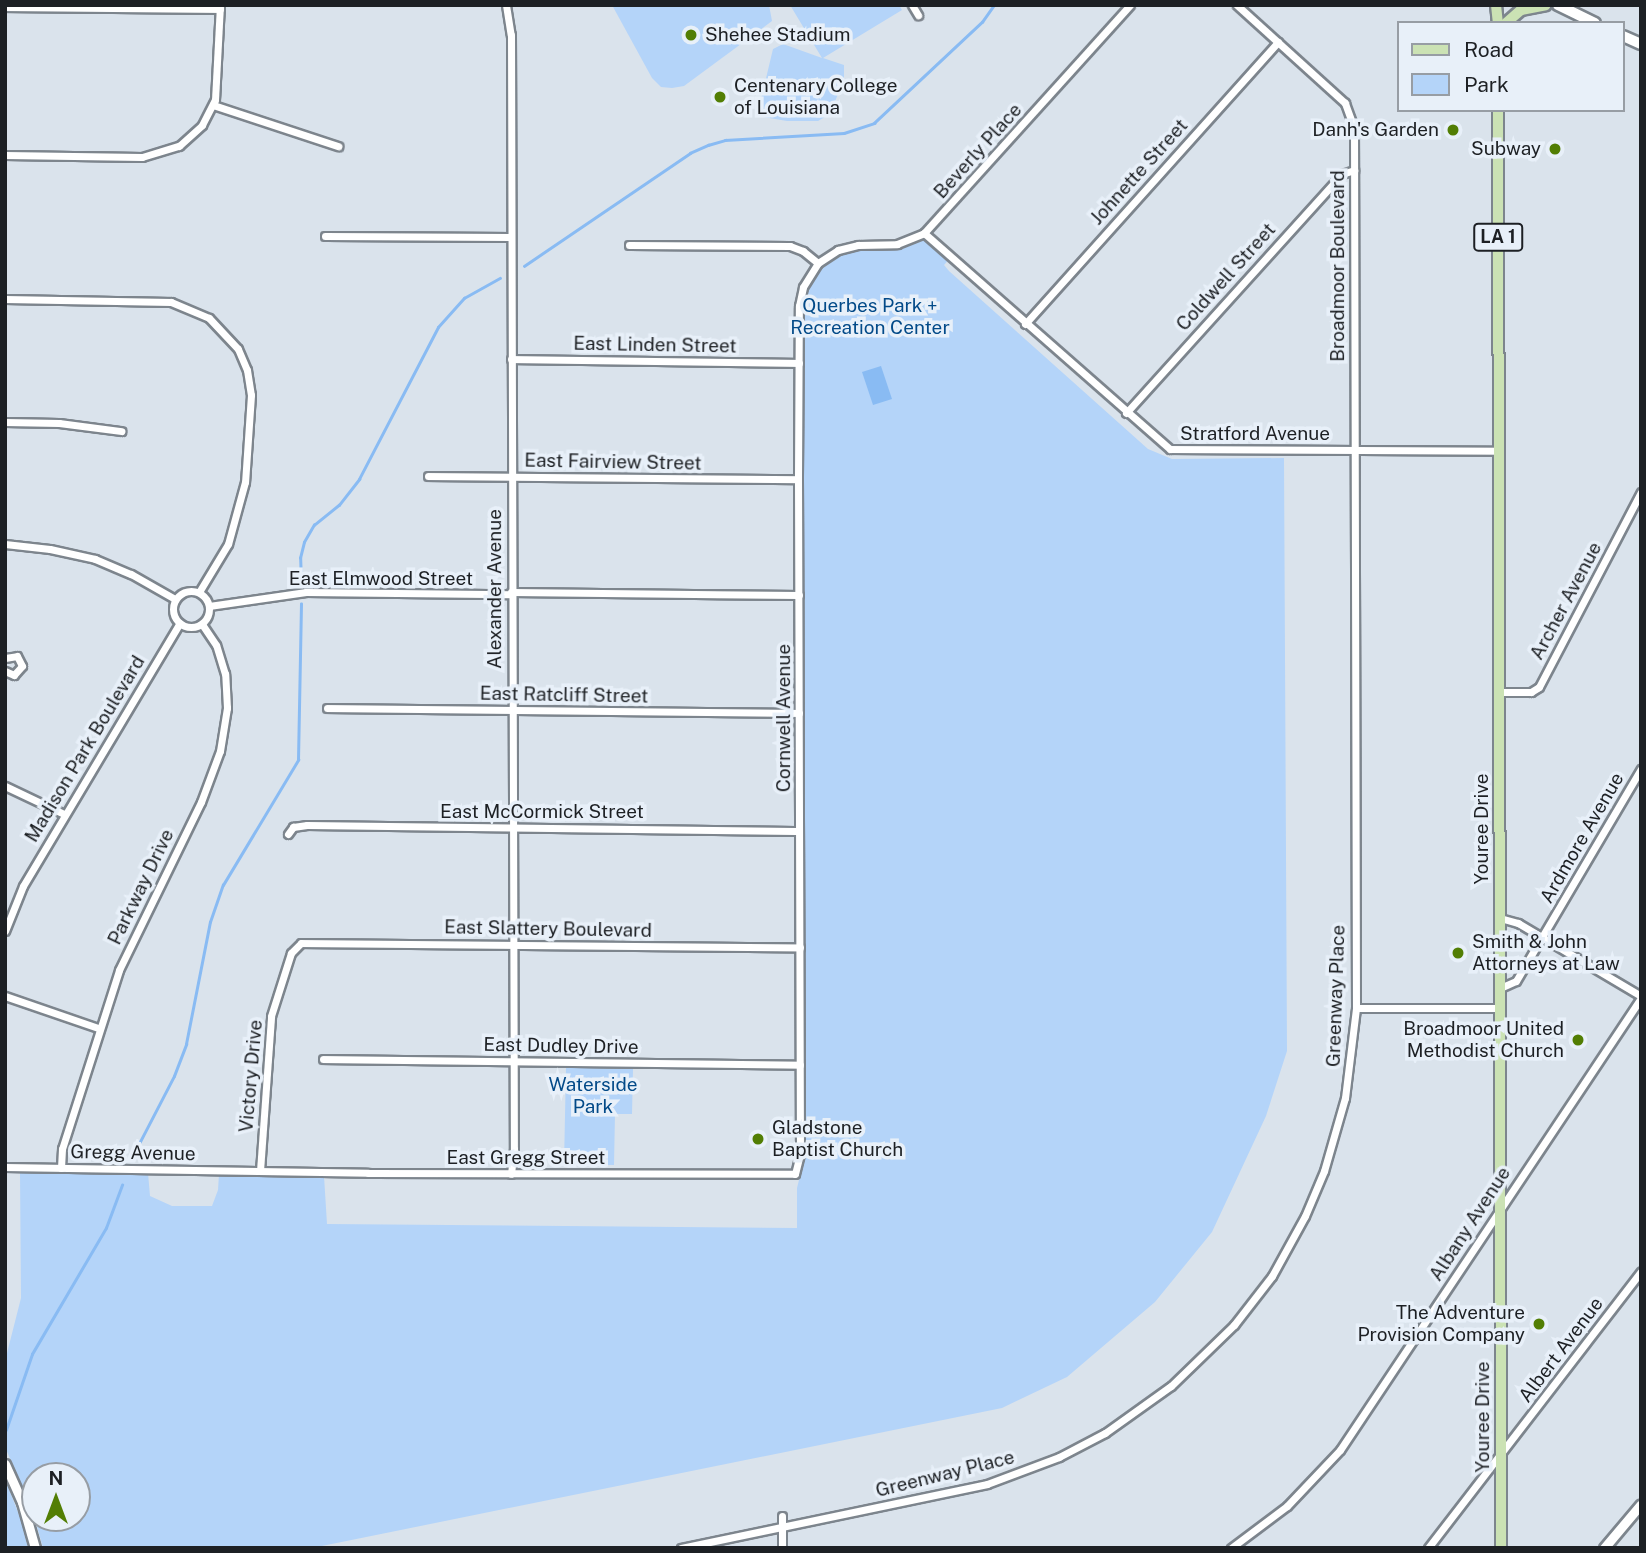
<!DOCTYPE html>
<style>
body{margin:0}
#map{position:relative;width:1646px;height:1553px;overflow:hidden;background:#dae3ec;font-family:"Public Sans",sans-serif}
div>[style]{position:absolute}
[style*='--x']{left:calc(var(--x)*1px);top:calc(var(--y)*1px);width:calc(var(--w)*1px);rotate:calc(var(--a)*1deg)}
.green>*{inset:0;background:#b4d4f9}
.water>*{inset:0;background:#89bbf3}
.stream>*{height:2.5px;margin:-1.25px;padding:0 1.25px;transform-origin:1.25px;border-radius:1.25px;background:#89bbf3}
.roads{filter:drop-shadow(2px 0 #7d858d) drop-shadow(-2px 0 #7d858d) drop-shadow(0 2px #7d858d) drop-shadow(0 -2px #7d858d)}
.minor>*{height:7px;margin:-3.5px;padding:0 3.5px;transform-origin:3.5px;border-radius:3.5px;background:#fff}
.minor>.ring{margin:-3.5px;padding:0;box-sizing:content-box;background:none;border:7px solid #fff;border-radius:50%}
.tertiary>*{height:9px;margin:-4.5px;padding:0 4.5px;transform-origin:4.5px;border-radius:4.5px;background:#fff}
.secondary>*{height:10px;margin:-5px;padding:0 5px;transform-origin:5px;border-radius:5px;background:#fff}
.primary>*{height:10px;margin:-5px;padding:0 5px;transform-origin:5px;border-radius:5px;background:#cbe2b4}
.dots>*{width:19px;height:19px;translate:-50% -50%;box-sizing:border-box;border:4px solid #e8f0f9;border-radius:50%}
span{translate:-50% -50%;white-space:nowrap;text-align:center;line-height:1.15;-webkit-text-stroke:7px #e8f0f9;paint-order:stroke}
.shield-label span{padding:2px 5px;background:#e8f0f9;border:2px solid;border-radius:5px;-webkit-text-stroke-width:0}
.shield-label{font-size:18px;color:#1d2024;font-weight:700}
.poi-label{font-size:19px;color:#1d2024}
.left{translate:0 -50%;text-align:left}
.right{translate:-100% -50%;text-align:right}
.street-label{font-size:19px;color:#1d2024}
.park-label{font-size:19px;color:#034a88}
.frame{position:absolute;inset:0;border:7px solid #1d2024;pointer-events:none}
.legend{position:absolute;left:1397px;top:21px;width:228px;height:91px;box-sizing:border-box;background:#e8f0f9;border:2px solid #979da4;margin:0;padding:9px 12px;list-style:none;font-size:21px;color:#1d2024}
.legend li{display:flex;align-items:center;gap:14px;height:35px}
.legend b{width:35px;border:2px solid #979da4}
.north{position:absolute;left:21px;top:1462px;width:70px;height:70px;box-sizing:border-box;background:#e8f0f9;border:2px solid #979da4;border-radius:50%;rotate:0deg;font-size:19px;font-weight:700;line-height:28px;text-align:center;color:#1d2024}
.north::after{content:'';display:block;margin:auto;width:24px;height:32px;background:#527e04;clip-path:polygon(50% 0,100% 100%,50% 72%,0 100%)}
</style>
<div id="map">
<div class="green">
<div style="clip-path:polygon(612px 5px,769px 5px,772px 21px,684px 86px,672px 88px,661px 87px,652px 78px)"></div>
<div style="clip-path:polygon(790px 5px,899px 5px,902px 10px,823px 58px,844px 65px,844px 79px,830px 114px,818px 121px,787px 121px,757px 116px,773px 49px,783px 44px,822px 58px)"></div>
<div style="clip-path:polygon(evenodd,924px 233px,951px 257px,944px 265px,949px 271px,1148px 449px,1172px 459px,1284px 458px,1287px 1051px,1266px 1116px,1212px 1232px,1155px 1302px,1067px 1377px,1002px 1408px,312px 1548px,43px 1548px,32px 1509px,5px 1447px,5px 1361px,21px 1298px,20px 1173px,148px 1173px,150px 1196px,172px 1206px,212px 1206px,218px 1190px,219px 1174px,324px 1176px,327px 1224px,797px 1228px,797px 1188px,803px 1164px,804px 1121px,799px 306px,814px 268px,838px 250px,888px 245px,924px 233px,35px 1476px,77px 1476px,77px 1518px,35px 1518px,35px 1476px)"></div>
<div style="clip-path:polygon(566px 1067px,633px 1069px,632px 1114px,615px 1114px,614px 1165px,564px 1164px)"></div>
<div style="clip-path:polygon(5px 1479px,21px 1520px,28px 1548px,5px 1548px)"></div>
</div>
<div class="water">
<div style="clip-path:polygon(881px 366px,892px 399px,873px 405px,862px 372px)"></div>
</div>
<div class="stream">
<div style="--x:524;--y:266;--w:201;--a:-34.2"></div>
<div style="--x:690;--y:153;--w:20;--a:-24"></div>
<div style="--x:708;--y:145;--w:18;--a:-16"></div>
<div style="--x:725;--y:140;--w:119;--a:-3.4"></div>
<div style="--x:844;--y:133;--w:32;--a:-18"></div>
<div style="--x:874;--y:123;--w:148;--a:-43.1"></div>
<div style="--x:982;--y:22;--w:21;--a:-55"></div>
<div style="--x:301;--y:582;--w:24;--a:-92"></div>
<div style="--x:300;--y:558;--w:16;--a:-76"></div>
<div style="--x:304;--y:542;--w:20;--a:-60"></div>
<div style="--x:314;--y:525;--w:32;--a:-39"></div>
<div style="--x:339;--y:505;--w:33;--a:-52"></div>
<div style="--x:359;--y:479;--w:171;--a:-62.5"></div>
<div style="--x:438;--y:327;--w:39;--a:-48"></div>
<div style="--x:464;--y:298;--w:41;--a:-29.1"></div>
<div style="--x:131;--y:1159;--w:93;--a:-62.6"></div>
<div style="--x:174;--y:1076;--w:34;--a:-69"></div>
<div style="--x:186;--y:1044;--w:124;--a:-78.9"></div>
<div style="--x:210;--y:922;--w:39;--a:-71"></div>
<div style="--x:223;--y:885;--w:146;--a:-59"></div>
<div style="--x:298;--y:760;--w:156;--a:-88.9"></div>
<div style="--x:6;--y:1430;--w:80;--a:-71.1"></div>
<div style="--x:32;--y:1354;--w:146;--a:-59.6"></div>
<div style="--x:106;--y:1228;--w:46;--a:-69.6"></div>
</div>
<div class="roads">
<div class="minor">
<div style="--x:506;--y:5;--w:30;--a:81"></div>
<div style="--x:511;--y:35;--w:1114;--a:89.85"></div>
<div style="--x:514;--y:1149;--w:25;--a:97"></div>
<div style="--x:912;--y:5;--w:12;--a:59"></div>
<div style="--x:5;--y:7;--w:215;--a:0.5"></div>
<div style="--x:213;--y:105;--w:132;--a:18.2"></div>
<div style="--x:5;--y:155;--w:137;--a:0.8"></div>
<div style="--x:142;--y:157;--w:39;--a:-17"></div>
<div style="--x:179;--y:146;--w:31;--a:-42"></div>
<div style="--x:202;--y:125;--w:28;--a:-63"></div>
<div style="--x:215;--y:100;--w:95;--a:-87"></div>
<div style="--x:924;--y:233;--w:327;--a:41.3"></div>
<div style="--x:1170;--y:449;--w:329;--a:0.3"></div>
<div style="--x:325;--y:236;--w:186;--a:0.3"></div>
<div style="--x:629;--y:245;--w:161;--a:0.4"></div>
<div style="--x:790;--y:246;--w:14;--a:21"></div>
<div style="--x:803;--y:251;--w:19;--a:39"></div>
<div style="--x:5;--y:299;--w:166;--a:1"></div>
<div style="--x:171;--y:302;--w:41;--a:22.8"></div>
<div style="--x:209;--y:318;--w:42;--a:46.9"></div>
<div style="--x:238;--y:349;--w:23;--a:67"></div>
<div style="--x:247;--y:370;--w:25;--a:81"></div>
<div style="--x:251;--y:395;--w:87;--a:93.9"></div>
<div style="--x:245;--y:482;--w:64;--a:105.3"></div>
<div style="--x:228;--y:544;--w:56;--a:121.1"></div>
<div style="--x:1025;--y:324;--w:379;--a:-48.1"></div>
<div style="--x:511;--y:359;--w:288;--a:0.8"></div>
<div style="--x:1126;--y:413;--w:322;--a:-47.9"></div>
<div style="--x:1342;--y:174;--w:13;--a:-18"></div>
<div style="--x:5;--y:422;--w:54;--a:1.1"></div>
<div style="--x:59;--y:423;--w:63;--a:7.4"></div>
<div style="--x:428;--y:476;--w:370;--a:0.5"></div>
<div style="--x:5;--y:544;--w:45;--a:6.3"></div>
<div style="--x:50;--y:549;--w:46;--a:12.5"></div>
<div style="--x:95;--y:559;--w:39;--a:23"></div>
<div style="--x:131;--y:574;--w:51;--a:29.6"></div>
<div class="ring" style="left:173px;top:591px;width:29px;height:29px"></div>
<div style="--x:511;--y:592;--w:288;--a:0.6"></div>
<div style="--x:209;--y:606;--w:98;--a:-8.2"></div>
<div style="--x:306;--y:592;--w:205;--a:0.6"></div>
<div style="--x:5;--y:658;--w:12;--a:-9"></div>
<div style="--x:17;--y:656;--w:11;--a:63"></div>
<div style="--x:22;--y:666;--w:12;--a:132"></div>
<div style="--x:14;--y:675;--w:10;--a:-156"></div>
<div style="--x:1499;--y:692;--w:32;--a:0"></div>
<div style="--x:1531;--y:692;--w:9;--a:-32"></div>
<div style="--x:1539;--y:687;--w:220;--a:-62.4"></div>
<div style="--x:327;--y:708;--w:472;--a:0.6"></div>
<div style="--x:5;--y:786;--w:65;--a:25.4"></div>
<div style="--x:288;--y:834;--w:9;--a:-54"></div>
<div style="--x:293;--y:827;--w:14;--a:-8"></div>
<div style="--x:307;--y:825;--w:492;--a:0.7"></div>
<div style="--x:1500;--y:918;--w:19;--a:16"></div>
<div style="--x:1518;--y:923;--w:143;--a:30.7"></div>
<div style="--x:5;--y:931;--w:48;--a:-68.2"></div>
<div style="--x:23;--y:886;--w:306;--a:-59.2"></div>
<div style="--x:1500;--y:988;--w:17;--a:-24"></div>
<div style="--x:1516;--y:981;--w:246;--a:-59.5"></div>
<div style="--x:5;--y:996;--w:98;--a:19"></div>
<div style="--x:1356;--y:1008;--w:144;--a:0"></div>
<div style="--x:323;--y:1059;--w:477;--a:0.7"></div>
<div style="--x:5;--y:1167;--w:363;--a:0.9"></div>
<div style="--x:368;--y:1173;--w:427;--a:0.1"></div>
<div style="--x:795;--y:1174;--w:21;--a:-76"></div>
<div style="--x:800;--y:1154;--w:678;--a:-90.17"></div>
<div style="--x:798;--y:476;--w:170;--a:-89.7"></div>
<div style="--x:799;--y:306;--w:19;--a:-78"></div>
<div style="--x:803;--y:287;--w:28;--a:-58"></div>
<div style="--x:818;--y:263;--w:24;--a:-33"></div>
<div style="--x:838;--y:250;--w:21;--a:-14"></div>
<div style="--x:858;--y:245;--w:39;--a:-1"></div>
<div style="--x:897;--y:244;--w:29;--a:-22"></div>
<div style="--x:924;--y:233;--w:307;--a:-47.9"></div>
<div style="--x:61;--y:1168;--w:19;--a:-87"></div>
<div style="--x:62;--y:1149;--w:188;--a:-72.3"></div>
<div style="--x:119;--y:970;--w:187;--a:-64"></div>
<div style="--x:201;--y:802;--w:54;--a:-69.6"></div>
<div style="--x:220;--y:751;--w:44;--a:-80.8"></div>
<div style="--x:227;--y:708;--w:34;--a:-93"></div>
<div style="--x:225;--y:674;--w:30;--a:-107"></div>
<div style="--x:216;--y:645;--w:25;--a:-124"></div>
<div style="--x:260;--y:1171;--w:155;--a:-85.9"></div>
<div style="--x:271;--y:1016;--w:66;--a:-72.4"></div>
<div style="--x:291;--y:953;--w:14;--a:-45"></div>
<div style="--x:301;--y:943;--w:499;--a:0.5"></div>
<div style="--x:782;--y:1516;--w:32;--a:90"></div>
<div style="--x:681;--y:1548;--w:313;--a:-11.8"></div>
<div style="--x:987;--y:1484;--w:77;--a:-20.6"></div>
<div style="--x:1059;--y:1457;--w:52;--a:-27.6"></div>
<div style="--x:1105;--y:1433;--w:81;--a:-35.5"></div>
<div style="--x:1171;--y:1386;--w:88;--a:-44.1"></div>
<div style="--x:1234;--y:1325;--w:62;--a:-52.2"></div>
<div style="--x:1272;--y:1276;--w:68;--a:-61.2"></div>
<div style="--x:1305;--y:1216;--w:49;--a:-67.1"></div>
<div style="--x:1324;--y:1171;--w:76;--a:-74"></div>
<div style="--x:1345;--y:1098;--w:91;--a:-83"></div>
<div style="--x:1356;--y:1008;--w:880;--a:-90.13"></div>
<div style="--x:1354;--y:128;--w:27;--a:-110"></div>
<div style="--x:1345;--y:103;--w:146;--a:-137.8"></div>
<div style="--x:1231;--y:1548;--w:70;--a:-36.9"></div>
<div style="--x:1287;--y:1506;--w:77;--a:-46.6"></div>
<div style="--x:1340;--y:1450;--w:543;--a:-56.34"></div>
<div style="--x:1428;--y:1548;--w:349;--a:-52.4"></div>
</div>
<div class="tertiary">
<div style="--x:5;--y:1464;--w:42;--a:65.9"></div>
<div style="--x:22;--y:1502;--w:48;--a:74.2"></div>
<div style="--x:1604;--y:1548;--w:57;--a:-49.9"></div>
</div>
<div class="secondary">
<div style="--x:1558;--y:5;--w:41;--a:25.9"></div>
<div style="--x:1623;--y:36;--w:20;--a:24"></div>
</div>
<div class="primary">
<div style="--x:1496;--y:5;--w:18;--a:84"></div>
<div style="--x:1506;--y:23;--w:20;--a:-41"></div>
<div style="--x:1521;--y:10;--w:25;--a:-11"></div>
<div style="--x:1498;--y:110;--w:1438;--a:89.88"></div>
</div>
</div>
<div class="dots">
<div style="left:691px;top:35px;background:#527e04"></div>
<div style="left:720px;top:97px;background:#527e04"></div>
<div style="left:1453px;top:130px;background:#527e04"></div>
<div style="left:1555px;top:149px;background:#527e04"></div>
<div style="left:1458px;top:953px;background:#527e04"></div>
<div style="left:1578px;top:1040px;background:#527e04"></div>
<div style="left:758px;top:1139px;background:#527e04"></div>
<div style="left:1539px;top:1324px;background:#527e04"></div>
</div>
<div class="shield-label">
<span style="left:1498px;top:237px">LA 1</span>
</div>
<div class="poi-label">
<span class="left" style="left:705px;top:35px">Shehee Stadium</span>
<span class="left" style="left:734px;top:97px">Centenary College<br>of Louisiana</span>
<span class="right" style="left:1439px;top:130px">Danh's Garden</span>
<span class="right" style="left:1541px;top:149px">Subway</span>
<span class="left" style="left:1472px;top:953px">Smith &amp; John<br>Attorneys at Law</span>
<span class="right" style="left:1564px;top:1040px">Broadmoor United<br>Methodist Church</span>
<span class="left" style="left:772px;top:1139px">Gladstone<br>Baptist Church</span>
<span class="right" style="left:1525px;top:1324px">The Adventure<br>Provision Company</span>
</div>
<div class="street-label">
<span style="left:978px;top:151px;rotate:-48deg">Beverly Place</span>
<span style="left:1139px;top:172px;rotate:-48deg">Johnette Street</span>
<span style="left:1338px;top:266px;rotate:-90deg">Broadmoor Boulevard</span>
<span style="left:1226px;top:277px;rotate:-48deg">Coldwell Street</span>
<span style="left:655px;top:345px;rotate:1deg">East Linden Street</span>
<span style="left:1255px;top:434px">Stratford Avenue</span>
<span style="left:613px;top:462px;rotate:1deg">East Fairview Street</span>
<span style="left:381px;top:579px">East Elmwood Street</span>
<span style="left:495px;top:589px;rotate:-90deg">Alexander Avenue</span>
<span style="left:1566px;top:601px;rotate:-62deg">Archer Avenue</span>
<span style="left:564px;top:695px;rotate:1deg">East Ratcliff Street</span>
<span style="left:784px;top:718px;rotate:-90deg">Cornwell Avenue</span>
<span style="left:85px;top:749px;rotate:-59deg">Madison Park Boulevard</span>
<span style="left:542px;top:812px">East McCormick Street</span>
<span style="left:1482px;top:829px;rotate:-90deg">Youree Drive</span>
<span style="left:1582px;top:838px;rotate:-60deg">Ardmore Avenue</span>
<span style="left:141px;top:887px;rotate:-64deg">Parkway Drive</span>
<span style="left:548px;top:929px;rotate:1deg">East Slattery Boulevard</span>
<span style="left:1336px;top:996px;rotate:-88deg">Greenway Place</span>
<span style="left:561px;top:1046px;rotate:1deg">East Dudley Drive</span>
<span style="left:251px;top:1076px;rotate:-85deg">Victory Drive</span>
<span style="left:133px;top:1153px;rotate:1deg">Gregg Avenue</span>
<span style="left:526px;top:1158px">East Gregg Street</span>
<span style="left:1470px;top:1224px;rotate:-57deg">Albany Avenue</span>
<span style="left:1561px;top:1350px;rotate:-53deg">Albert Avenue</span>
<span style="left:1483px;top:1417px;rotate:-90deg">Youree Drive</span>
<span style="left:945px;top:1474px;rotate:-14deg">Greenway Place</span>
</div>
<div class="park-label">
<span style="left:870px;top:317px">Querbes Park +<br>Recreation Center</span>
<span style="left:593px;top:1096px">Waterside<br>Park</span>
</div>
<div class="frame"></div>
<ul class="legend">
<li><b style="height:9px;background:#cbe2b4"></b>Road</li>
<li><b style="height:19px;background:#b4d4f9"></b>Park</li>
</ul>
<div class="north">N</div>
</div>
